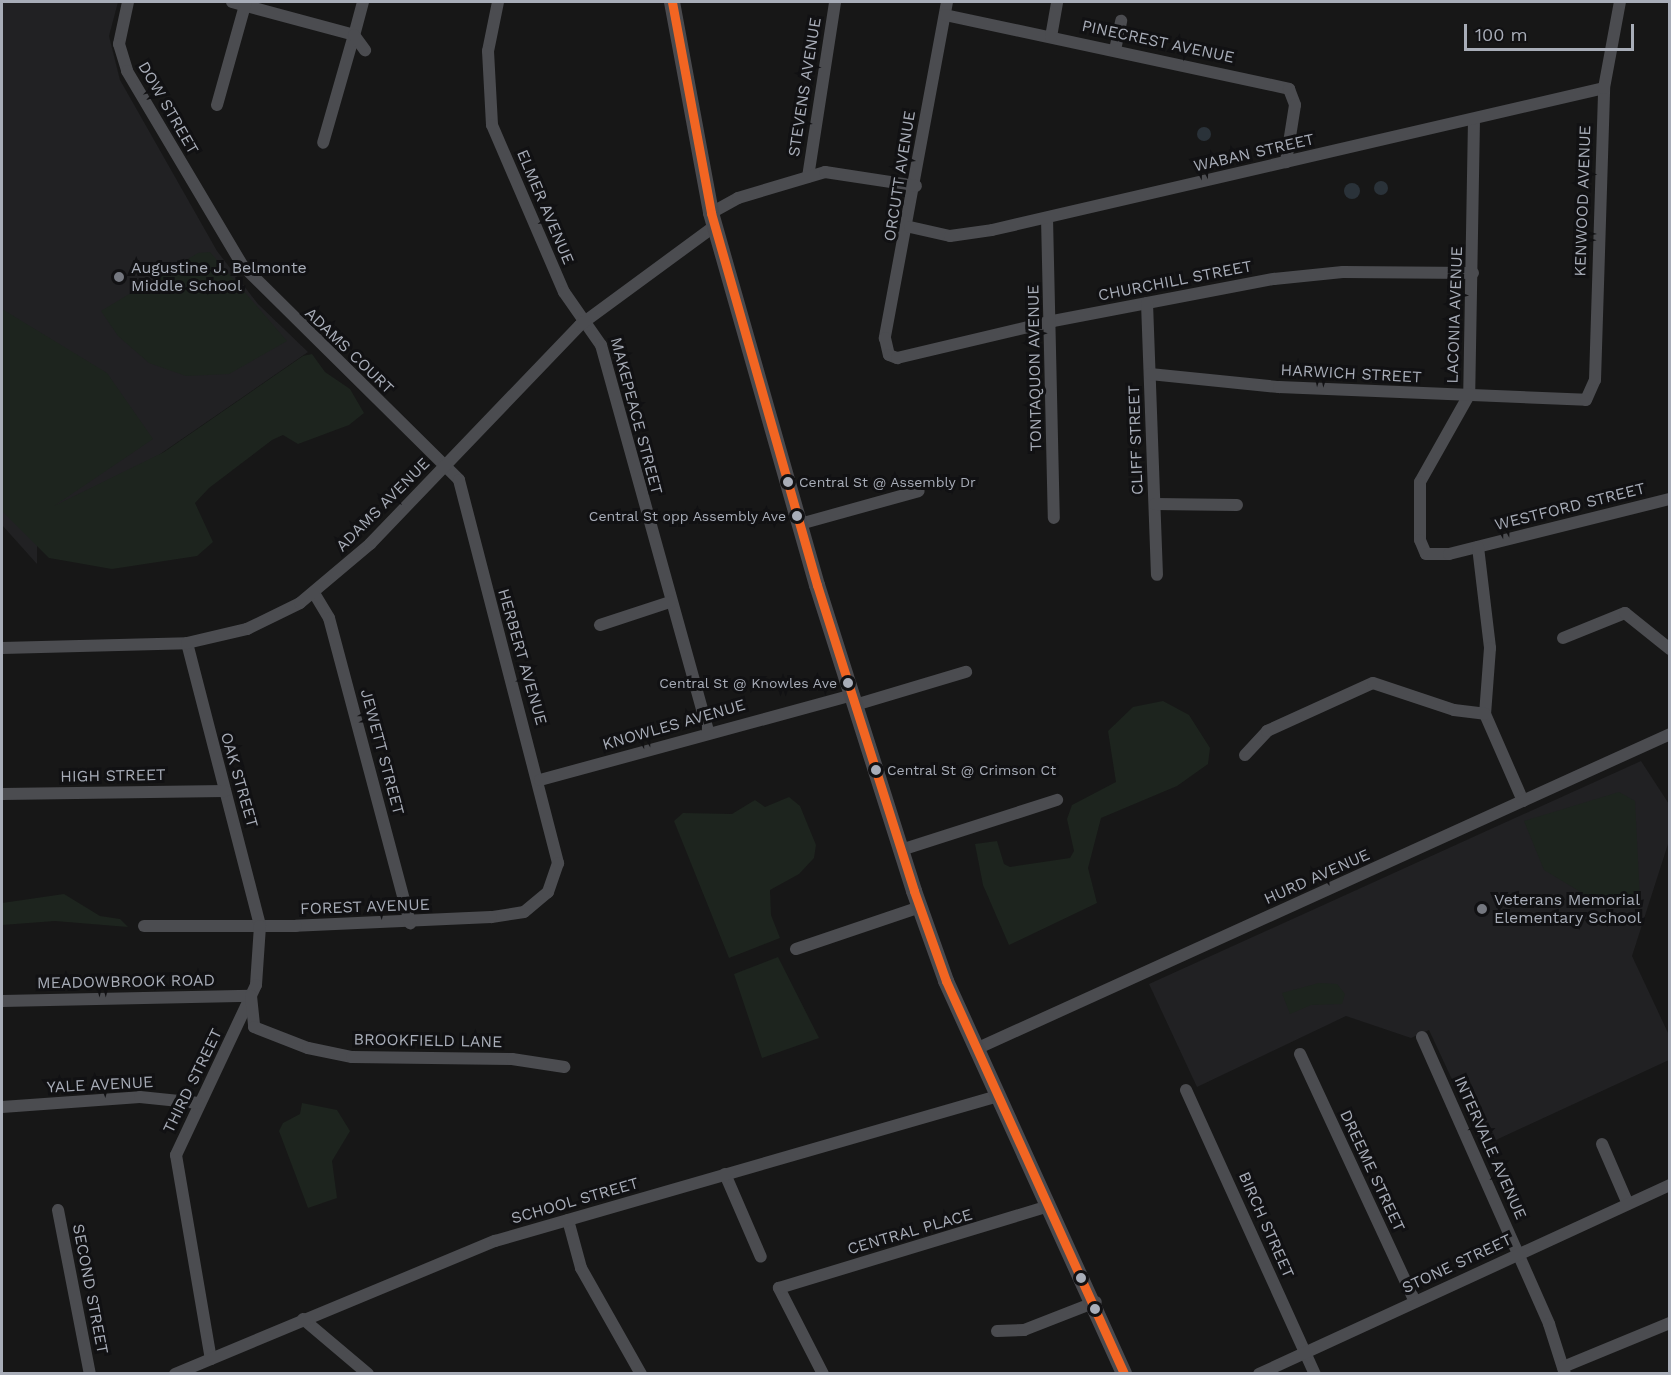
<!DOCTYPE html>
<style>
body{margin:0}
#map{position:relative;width:1671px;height:1375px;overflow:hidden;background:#171717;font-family:"Work Sans",sans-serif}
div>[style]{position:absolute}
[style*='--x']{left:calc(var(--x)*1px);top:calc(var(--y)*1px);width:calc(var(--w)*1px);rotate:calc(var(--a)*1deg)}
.built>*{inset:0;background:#212123}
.green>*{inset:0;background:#1d241e}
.water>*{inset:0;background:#2a3239}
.round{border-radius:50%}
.minor>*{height:12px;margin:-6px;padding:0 6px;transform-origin:6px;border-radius:6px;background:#4b4c50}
.secondary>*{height:16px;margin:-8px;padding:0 8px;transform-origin:8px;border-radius:8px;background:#4a4a4e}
.bus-1>*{height:9px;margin:-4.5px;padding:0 4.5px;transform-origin:4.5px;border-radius:4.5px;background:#f26522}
.dots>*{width:16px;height:16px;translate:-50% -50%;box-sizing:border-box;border:3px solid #111113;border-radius:50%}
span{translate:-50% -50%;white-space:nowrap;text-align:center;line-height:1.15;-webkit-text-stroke:6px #111113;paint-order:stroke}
.bus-label{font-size:14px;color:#a8adb8}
.left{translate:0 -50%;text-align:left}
.right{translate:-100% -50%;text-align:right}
.street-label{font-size:16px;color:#a8adb8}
.poi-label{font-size:16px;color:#a8adb8}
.frame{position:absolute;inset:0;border:3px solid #a8adb8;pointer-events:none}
.scale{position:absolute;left:1464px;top:24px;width:170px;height:27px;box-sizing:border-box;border:3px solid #a8adb8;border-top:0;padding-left:8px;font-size:18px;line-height:21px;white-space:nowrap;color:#a8adb8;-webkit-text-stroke:4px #111113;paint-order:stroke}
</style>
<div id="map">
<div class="built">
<div style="clip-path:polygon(2px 2px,118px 2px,109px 36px,120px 80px,217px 251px,258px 304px,308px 352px,37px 539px,37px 564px,2px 525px)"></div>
<div style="clip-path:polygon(1641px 761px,1669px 804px,1669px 841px,1632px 956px,1669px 1035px,1669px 1060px,1483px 1146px,1429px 1030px,1411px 1038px,1346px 1016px,1197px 1087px,1149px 984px)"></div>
</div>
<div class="green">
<div style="clip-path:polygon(210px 252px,287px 341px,229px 374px,186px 376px,149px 363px,118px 336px,101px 311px,198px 253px)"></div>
<div style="clip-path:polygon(2px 309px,107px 373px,153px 439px,54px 506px,164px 452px,303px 356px,312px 354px,325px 372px,350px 389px,364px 413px,349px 425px,298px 444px,283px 435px,272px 440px,209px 488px,195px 503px,213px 542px,197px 556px,112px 569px,49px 558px,2px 511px)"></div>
<div style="clip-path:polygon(1163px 701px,1189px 715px,1210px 748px,1208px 764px,1177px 786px,1101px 818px,1088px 868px,1097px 903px,1009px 945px,983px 885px,975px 844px,997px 841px,1004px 864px,1010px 867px,1070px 858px,1074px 851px,1067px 819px,1072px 805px,1116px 782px,1108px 731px,1133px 707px)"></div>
<div style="clip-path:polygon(1619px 792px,1635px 801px,1640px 900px,1597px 902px,1544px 870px,1524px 821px)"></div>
<div style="clip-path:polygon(789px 797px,800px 806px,816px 845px,814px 858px,799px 874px,770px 890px,771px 915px,780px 938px,729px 958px,674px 821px,683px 813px,732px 814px,755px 800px,765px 807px)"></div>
<div style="clip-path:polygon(64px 894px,100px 916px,120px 919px,128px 927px,55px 921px,2px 925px,2px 903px)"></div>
<div style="clip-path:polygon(778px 957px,819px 1038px,762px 1058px,734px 974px)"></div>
<div style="clip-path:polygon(1319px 983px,1337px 984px,1345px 994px,1342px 1004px,1311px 1005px,1290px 1014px,1282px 993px)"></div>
<div style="clip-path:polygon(302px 1103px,337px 1110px,350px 1131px,332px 1161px,337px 1198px,308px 1208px,279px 1131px,283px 1123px,300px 1114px)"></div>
</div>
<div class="water">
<div class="round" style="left:1197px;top:127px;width:14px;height:14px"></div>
<div class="round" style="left:1374px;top:181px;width:14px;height:14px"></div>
<div class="round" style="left:1344px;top:183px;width:16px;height:16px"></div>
</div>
<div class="minor">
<div style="--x:128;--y:2;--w:43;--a:102.1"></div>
<div style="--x:119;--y:44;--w:28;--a:73"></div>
<div style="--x:127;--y:71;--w:227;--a:59.3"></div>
<div style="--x:243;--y:266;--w:304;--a:44.7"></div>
<div style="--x:459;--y:480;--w:396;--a:75.5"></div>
<div style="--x:558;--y:863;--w:31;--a:109"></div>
<div style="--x:548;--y:892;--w:31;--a:140"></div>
<div style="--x:524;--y:912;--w:33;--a:171"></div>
<div style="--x:491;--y:917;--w:195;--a:177.4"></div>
<div style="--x:296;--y:926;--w:152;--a:180"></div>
<div style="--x:232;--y:2;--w:126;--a:15.1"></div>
<div style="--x:354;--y:35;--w:112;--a:106"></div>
<div style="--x:363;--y:2;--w:34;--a:105"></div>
<div style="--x:354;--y:35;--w:19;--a:54"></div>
<div style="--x:498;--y:2;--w:50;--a:101.5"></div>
<div style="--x:488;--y:51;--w:74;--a:86.9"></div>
<div style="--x:492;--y:125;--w:182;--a:66.7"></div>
<div style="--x:564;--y:292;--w:65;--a:55.1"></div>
<div style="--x:601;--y:345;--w:402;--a:74.5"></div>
<div style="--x:947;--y:2;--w:342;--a:100.5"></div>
<div style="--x:885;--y:338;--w:17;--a:77"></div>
<div style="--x:889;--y:355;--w:9;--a:21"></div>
<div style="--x:897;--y:358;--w:160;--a:-13.3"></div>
<div style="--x:1053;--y:321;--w:225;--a:-10.8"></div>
<div style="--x:1274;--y:279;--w:69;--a:-5.8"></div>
<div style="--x:1343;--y:272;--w:130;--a:0.4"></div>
<div style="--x:945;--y:15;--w:352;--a:12.1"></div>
<div style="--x:1289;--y:89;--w:17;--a:69"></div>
<div style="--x:1295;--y:105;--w:58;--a:99"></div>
<div style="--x:1051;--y:37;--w:36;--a:-80"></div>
<div style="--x:1115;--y:50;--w:30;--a:-78"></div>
<div style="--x:217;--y:105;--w:107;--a:-74.3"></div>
<div style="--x:1474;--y:119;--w:276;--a:91"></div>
<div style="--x:1469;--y:395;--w:100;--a:119.4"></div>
<div style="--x:1420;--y:482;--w:58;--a:90"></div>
<div style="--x:1420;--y:540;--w:15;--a:67"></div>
<div style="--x:1426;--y:554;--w:23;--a:0"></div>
<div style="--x:1449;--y:554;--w:228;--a:-14"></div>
<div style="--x:808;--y:177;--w:177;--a:-81.2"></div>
<div style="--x:711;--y:213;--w:31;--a:-29"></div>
<div style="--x:738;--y:198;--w:91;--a:-16.6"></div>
<div style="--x:825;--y:172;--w:92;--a:8.7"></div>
<div style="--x:1047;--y:218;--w:300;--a:88.7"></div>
<div style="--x:910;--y:227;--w:41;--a:12.7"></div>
<div style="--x:950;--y:236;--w:42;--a:-8.1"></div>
<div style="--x:992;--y:230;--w:628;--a:-13.06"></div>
<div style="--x:1147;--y:303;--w:272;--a:87.9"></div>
<div style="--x:1150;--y:374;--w:130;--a:5.8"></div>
<div style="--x:1279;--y:387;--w:307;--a:2.4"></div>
<div style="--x:1586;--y:400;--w:22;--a:-66"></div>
<div style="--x:1595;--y:380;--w:292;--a:-88.2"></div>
<div style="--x:1604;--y:88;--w:87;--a:-79.5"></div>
<div style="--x:1155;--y:504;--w:82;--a:0.7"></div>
<div style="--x:800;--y:524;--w:123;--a:-15.5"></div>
<div style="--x:1478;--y:547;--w:102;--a:83.2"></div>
<div style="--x:1490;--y:648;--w:66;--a:94.3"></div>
<div style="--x:1485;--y:714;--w:95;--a:66.4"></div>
<div style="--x:314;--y:593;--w:29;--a:59"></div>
<div style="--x:329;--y:618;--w:316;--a:75.1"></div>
<div style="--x:600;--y:625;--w:74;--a:-18.2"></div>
<div style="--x:1563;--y:638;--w:67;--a:-22"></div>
<div style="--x:1625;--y:613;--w:58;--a:38.7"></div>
<div style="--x:187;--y:643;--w:292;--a:75.5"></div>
<div style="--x:260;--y:926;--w:59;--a:93.9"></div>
<div style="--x:256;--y:985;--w:188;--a:115.2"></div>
<div style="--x:176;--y:1155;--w:207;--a:80.3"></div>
<div style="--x:2;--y:648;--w:185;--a:-1.5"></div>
<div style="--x:187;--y:643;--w:62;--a:-13.1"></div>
<div style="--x:247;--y:629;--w:59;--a:-26.1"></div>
<div style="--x:300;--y:603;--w:92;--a:-40.1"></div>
<div style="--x:370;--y:544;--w:303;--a:-46.2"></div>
<div style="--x:580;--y:325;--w:167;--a:-36.3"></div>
<div style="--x:855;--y:705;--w:116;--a:-16.6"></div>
<div style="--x:1245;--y:755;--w:33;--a:-47"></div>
<div style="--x:1267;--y:731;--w:116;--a:-24.4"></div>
<div style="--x:1373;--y:683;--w:85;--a:18.4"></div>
<div style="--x:1454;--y:710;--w:31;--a:7"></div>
<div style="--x:540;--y:780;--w:323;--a:-15.2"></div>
<div style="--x:2;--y:794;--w:223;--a:-0.8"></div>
<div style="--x:901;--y:850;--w:164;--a:-17.8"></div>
<div style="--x:796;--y:949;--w:131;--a:-18.7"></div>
<div style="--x:2;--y:1001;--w:249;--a:-1.2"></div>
<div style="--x:251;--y:996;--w:31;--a:84"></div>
<div style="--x:254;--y:1027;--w:58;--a:21.3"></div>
<div style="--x:308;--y:1048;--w:45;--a:11.6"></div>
<div style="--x:352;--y:1057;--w:160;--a:0.7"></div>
<div style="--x:512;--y:1059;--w:53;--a:8.7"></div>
<div style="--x:1422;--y:1037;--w:314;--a:66.1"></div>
<div style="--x:1549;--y:1324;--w:52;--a:72.3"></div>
<div style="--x:976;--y:1049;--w:762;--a:-24.41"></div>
<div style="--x:1300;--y:1054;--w:273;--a:65.1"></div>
<div style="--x:1186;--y:1090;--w:312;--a:65.6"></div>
<div style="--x:2;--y:1107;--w:138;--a:-4.1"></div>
<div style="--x:140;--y:1097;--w:59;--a:5.8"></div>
<div style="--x:1602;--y:1144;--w:65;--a:66.6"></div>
<div style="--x:725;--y:1174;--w:90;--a:66.6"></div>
<div style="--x:58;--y:1210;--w:167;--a:79"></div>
<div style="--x:568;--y:1220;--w:50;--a:74.8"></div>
<div style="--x:581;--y:1268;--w:122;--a:60.5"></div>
<div style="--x:303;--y:1319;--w:85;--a:40.2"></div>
<div style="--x:997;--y:1331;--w:27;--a:-2"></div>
<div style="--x:1024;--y:1330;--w:77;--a:-21.3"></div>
<div style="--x:1563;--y:1367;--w:116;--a:-22.4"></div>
<div style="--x:175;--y:1374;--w:347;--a:-22.6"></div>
<div style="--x:495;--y:1241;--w:523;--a:-16.08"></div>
<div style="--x:823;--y:1374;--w:97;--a:-117.1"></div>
<div style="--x:779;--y:1288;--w:282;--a:-16.9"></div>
<div style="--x:1259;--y:1374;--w:452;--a:-24.7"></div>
</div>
<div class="secondary">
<div style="--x:672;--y:2;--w:215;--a:79.5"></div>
<div style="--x:711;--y:213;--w:387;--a:74.1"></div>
<div style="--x:817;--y:585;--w:321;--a:72.4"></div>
<div style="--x:914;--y:891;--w:96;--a:70.4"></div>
<div style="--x:946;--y:981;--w:431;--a:65.6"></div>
</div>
<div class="bus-1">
<div style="--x:672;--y:2;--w:215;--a:79.5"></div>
<div style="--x:711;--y:213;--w:387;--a:74.1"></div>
<div style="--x:817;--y:585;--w:321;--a:72.4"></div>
<div style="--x:914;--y:891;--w:96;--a:70.4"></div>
<div style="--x:946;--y:981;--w:431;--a:65.6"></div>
</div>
<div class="dots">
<div style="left:119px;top:277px;background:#757880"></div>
<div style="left:788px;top:482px;background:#a8adb8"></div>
<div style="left:797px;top:516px;background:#a8adb8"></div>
<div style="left:848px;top:683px;background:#a8adb8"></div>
<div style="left:876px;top:770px;background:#a8adb8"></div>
<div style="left:1482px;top:909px;background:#757880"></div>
<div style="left:1081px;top:1278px;background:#a8adb8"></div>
<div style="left:1095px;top:1309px;background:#a8adb8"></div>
</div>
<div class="bus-label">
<span class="left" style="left:799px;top:482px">Central St @ Assembly Dr</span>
<span class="right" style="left:786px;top:516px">Central St opp Assembly Ave</span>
<span class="right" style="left:837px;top:683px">Central St @ Knowles Ave</span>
<span class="left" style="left:887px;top:770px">Central St @ Crimson Ct</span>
</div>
<div class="street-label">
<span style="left:1158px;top:42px;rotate:12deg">PINECREST AVENUE</span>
<span style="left:805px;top:87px;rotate:-81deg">STEVENS AVENUE</span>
<span style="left:168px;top:108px;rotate:60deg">DOW STREET</span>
<span style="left:1254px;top:153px;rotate:-13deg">WABAN STREET</span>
<span style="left:900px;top:176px;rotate:-81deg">ORCUTT AVENUE</span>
<span style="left:1583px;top:201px;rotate:-88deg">KENWOOD AVENUE</span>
<span style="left:545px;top:207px;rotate:67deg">ELMER AVENUE</span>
<span style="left:1175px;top:281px;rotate:-11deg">CHURCHILL STREET</span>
<span style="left:1455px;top:315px;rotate:-88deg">LACONIA AVENUE</span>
<span style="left:349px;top:351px;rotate:44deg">ADAMS COURT</span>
<span style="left:1035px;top:368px;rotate:-91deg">TONTAQUON AVENUE</span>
<span style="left:1351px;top:374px;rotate:3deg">HARWICH STREET</span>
<span style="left:636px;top:416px;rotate:75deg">MAKEPEACE STREET</span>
<span style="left:1136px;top:440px;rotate:-92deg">CLIFF STREET</span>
<span style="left:383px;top:505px;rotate:-45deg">ADAMS AVENUE</span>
<span style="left:1570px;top:507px;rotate:-14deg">WESTFORD STREET</span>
<span style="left:522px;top:657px;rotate:74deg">HERBERT AVENUE</span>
<span style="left:674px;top:725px;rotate:-16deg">KNOWLES AVENUE</span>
<span style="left:382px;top:752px;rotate:75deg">JEWETT STREET</span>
<span style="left:113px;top:776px;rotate:-1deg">HIGH STREET</span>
<span style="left:239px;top:780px;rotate:74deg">OAK STREET</span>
<span style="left:1317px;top:877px;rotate:-24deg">HURD AVENUE</span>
<span style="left:365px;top:907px;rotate:-2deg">FOREST AVENUE</span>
<span style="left:126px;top:982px;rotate:-1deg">MEADOWBROOK ROAD</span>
<span style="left:428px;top:1041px;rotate:1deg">BROOKFIELD LANE</span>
<span style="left:193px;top:1081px;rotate:-64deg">THIRD STREET</span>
<span style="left:100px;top:1085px;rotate:-3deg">YALE AVENUE</span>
<span style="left:1490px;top:1148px;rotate:66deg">INTERVALE AVENUE</span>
<span style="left:1372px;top:1171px;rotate:65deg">DREEME STREET</span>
<span style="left:575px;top:1201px;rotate:-16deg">SCHOOL STREET</span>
<span style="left:1266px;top:1225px;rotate:66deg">BIRCH STREET</span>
<span style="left:910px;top:1232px;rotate:-16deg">CENTRAL PLACE</span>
<span style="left:1457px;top:1264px;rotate:-25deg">STONE STREET</span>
<span style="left:90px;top:1289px;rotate:79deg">SECOND STREET</span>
</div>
<div class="poi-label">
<span class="left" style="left:131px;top:277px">Augustine J. Belmonte<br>Middle School</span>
<span class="left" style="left:1494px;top:909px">Veterans Memorial<br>Elementary School</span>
</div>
<div class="frame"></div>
<div class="scale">100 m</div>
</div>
